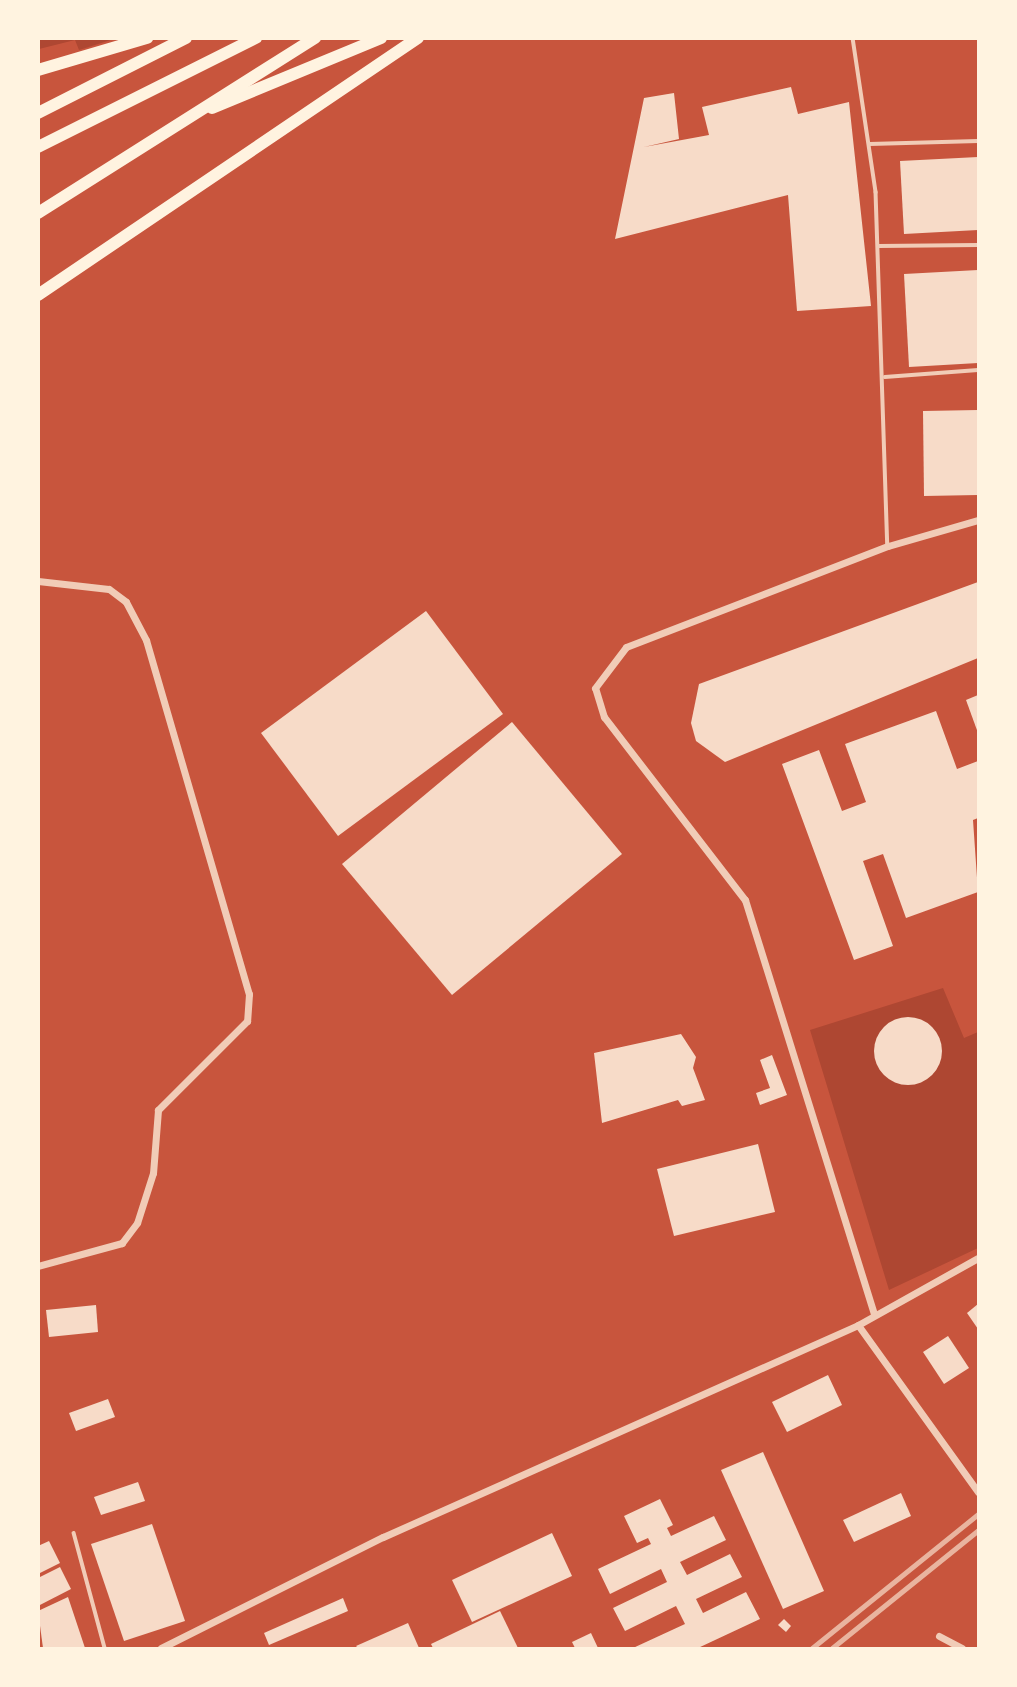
<!DOCTYPE html>
<style>
body{margin:0}
#map{position:relative;width:1017px;height:1687px;overflow:hidden;background:#c8553d;font-family:"Fira Sans",sans-serif}
div>[style]{position:absolute}
[style*='--x']{left:calc(var(--x)*1px);top:calc(var(--y)*1px);width:calc(var(--w)*1px);rotate:calc(var(--a)*1deg)}
.green>*{inset:0;background:#ae4732}
.building>*{inset:0;background:#f7dbc8}
.round{border-radius:50%}
.service>*{height:3.5px;margin:-1.75px;padding:0 1.75px;transform-origin:1.75px;border-radius:1.75px;background:#f1ccb7}
.minor>*{height:7px;margin:-3.5px;padding:0 3.5px;transform-origin:3.5px;border-radius:3.5px;background:#f1ccb7}
.primary>*{height:12px;margin:-6px;padding:0 6px;transform-origin:6px;border-radius:6px;background:#fff3e0}
.trunk>*{height:12px;margin:-6px;padding:0 6px;transform-origin:6px;border-radius:6px;background:#fff3e0}
.rail>*{height:5px;margin:-2.5px;padding:0 2.5px;transform-origin:2.5px;border-radius:2.5px;background:#e9b49f}
span{translate:-50% -50%;white-space:nowrap;text-align:center;line-height:1.15;-webkit-text-stroke:7px #fff3e0;paint-order:stroke}
.frame{position:absolute;inset:0;border:40px solid #fff3e0;pointer-events:none}
</style>
<div id="map">
<div class="green">
<div style="clip-path:polygon(39px 38px,114px 38px,114px 39px,79px 50px,75px 40px,39px 49px)"></div>
<div style="clip-path:polygon(943px 988px,964px 1038px,978px 1032px,978px 1248px,889px 1290px,810px 1030px)"></div>
</div>
<div class="building">
<div style="clip-path:polygon(791px 87px,798px 114px,849px 102px,871px 306px,797px 311px,788px 195px,615px 239px,644px 98px,674px 93px,679px 139px,644px 147px,709px 135px,702px 107px)"></div>
<div style="clip-path:polygon(978px 157px,978px 230px,904px 234px,900px 161px)"></div>
<div style="clip-path:polygon(978px 270px,978px 363px,909px 367px,904px 274px)"></div>
<div style="clip-path:polygon(978px 410px,978px 495px,924px 496px,923px 411px)"></div>
<div style="clip-path:polygon(978px 582px,978px 658px,725px 762px,696px 741px,691px 723px,699px 684px)"></div>
<div style="clip-path:polygon(426px 611px,503px 714px,338px 836px,261px 733px)"></div>
<div style="clip-path:polygon(978px 695px,978px 733px,966px 700px)"></div>
<div style="clip-path:polygon(936px 711px,957px 769px,978px 761px,978px 818px,973px 820px,978px 892px,906px 918px,883px 854px,863px 861px,893px 946px,854px 960px,782px 764px,819px 750px,842px 811px,866px 802px,845px 744px)"></div>
<div style="clip-path:polygon(512px 722px,622px 854px,452px 995px,342px 864px)"></div>
<div class="round" style="left:874px;top:1017px;width:68px;height:68px"></div>
<div style="clip-path:polygon(681px 1034px,696px 1057px,693px 1068px,705px 1100px,682px 1106px,678px 1100px,602px 1123px,594px 1053px)"></div>
<div style="clip-path:polygon(772px 1055px,787px 1095px,760px 1105px,756px 1093px,770px 1088px,760px 1060px)"></div>
<div style="clip-path:polygon(758px 1144px,775px 1212px,674px 1236px,657px 1169px)"></div>
<div style="clip-path:polygon(978px 1304px,978px 1329px,967px 1313px)"></div>
<div style="clip-path:polygon(96px 1305px,98px 1332px,49px 1337px,46px 1310px)"></div>
<div style="clip-path:polygon(948px 1336px,969px 1368px,944px 1384px,923px 1352px)"></div>
<div style="clip-path:polygon(828px 1375px,842px 1405px,787px 1432px,772px 1402px)"></div>
<div style="clip-path:polygon(108px 1399px,115px 1417px,76px 1431px,69px 1413px)"></div>
<div style="clip-path:polygon(763px 1452px,824px 1591px,783px 1609px,721px 1470px)"></div>
<div style="clip-path:polygon(138px 1482px,145px 1501px,101px 1515px,94px 1497px)"></div>
<div style="clip-path:polygon(901px 1493px,911px 1516px,854px 1542px,843px 1520px)"></div>
<div style="clip-path:polygon(660px 1499px,673px 1525px,667px 1528px,671px 1536px,714px 1516px,726px 1540px,680px 1562px,687px 1575px,730px 1554px,742px 1577px,696px 1599px,703px 1613px,746px 1592px,760px 1619px,698px 1648px,633px 1648px,685px 1624px,676px 1606px,625px 1631px,613px 1608px,667px 1582px,661px 1569px,610px 1594px,598px 1569px,651px 1544px,648px 1538px,637px 1543px,624px 1516px)"></div>
<div style="clip-path:polygon(152px 1524px,185px 1621px,124px 1641px,91px 1544px)"></div>
<div style="clip-path:polygon(552px 1533px,572px 1576px,472px 1622px,452px 1580px)"></div>
<div style="clip-path:polygon(49px 1541px,60px 1563px,38px 1574px,38px 1546px)"></div>
<div style="clip-path:polygon(60px 1567px,71px 1589px,38px 1606px,38px 1578px)"></div>
<div style="clip-path:polygon(68px 1597px,85px 1648px,43px 1648px,38px 1611px)"></div>
<div style="clip-path:polygon(343px 1598px,348px 1611px,269px 1645px,264px 1633px)"></div>
<div style="clip-path:polygon(500px 1611px,518px 1648px,433px 1648px,431px 1644px)"></div>
<div style="clip-path:polygon(784px 1619px,791px 1626px,786px 1632px,778px 1625px)"></div>
<div style="clip-path:polygon(408px 1623px,419px 1648px,358px 1648px,356px 1646px)"></div>
<div style="clip-path:polygon(591px 1633px,598px 1648px,575px 1648px,572px 1642px)"></div>
</div>
<div class="service">
<div style="--x:853;--y:38;--w:156;--a:81.5"></div>
<div style="--x:876;--y:192;--w:353;--a:88.1"></div>
<div style="--x:870;--y:144;--w:108;--a:-1.6"></div>
<div style="--x:879;--y:246;--w:99;--a:-0.6"></div>
<div style="--x:885;--y:377;--w:93;--a:-4.3"></div>
<div style="--x:74;--y:1533;--w:119;--a:74.9"></div>
</div>
<div class="minor">
<div style="--x:38;--y:581;--w:71;--a:6.4"></div>
<div style="--x:109;--y:589;--w:21;--a:37"></div>
<div style="--x:126;--y:602;--w:43;--a:62.2"></div>
<div style="--x:146;--y:640;--w:369;--a:73.8"></div>
<div style="--x:249;--y:994;--w:27;--a:94"></div>
<div style="--x:247;--y:1021;--w:126;--a:135"></div>
<div style="--x:158;--y:1110;--w:63;--a:94.5"></div>
<div style="--x:153;--y:1173;--w:52;--a:107.7"></div>
<div style="--x:137;--y:1223;--w:25;--a:127"></div>
<div style="--x:122;--y:1243;--w:87;--a:164.7"></div>
<div style="--x:874;--y:1314;--w:434;--a:-107.3"></div>
<div style="--x:745;--y:900;--w:231;--a:-127.6"></div>
<div style="--x:604;--y:717;--w:30;--a:-107"></div>
<div style="--x:595;--y:688;--w:51;--a:-52.9"></div>
<div style="--x:626;--y:647;--w:281;--a:-21.1"></div>
<div style="--x:888;--y:546;--w:94;--a:-16.1"></div>
<div style="--x:858;--y:1325;--w:206;--a:54.3"></div>
<div style="--x:939;--y:1636;--w:26;--a:28"></div>
<div style="--x:161;--y:1648;--w:248;--a:-26.6"></div>
<div style="--x:383;--y:1537;--w:520;--a:-24.05"></div>
<div style="--x:858;--y:1325;--w:137;--a:-29.2"></div>
</div>
<div class="primary">
<div style="--x:212;--y:108;--w:183;--a:-22.5"></div>
<div style="--x:38;--y:295;--w:459;--a:-34.1"></div>
</div>
<div class="trunk">
<div style="--x:38;--y:70;--w:114;--a:-16.4"></div>
<div style="--x:38;--y:113;--w:166;--a:-26.9"></div>
<div style="--x:38;--y:147;--w:244;--a:-26.6"></div>
<div style="--x:38;--y:213;--w:328;--a:-32.3"></div>
</div>
<div class="rail">
<div style="--x:812;--y:1648;--w:213;--a:-38.9"></div>
<div style="--x:832;--y:1648;--w:188;--a:-38.9"></div>
</div>
<div class="frame"></div>
</div>
